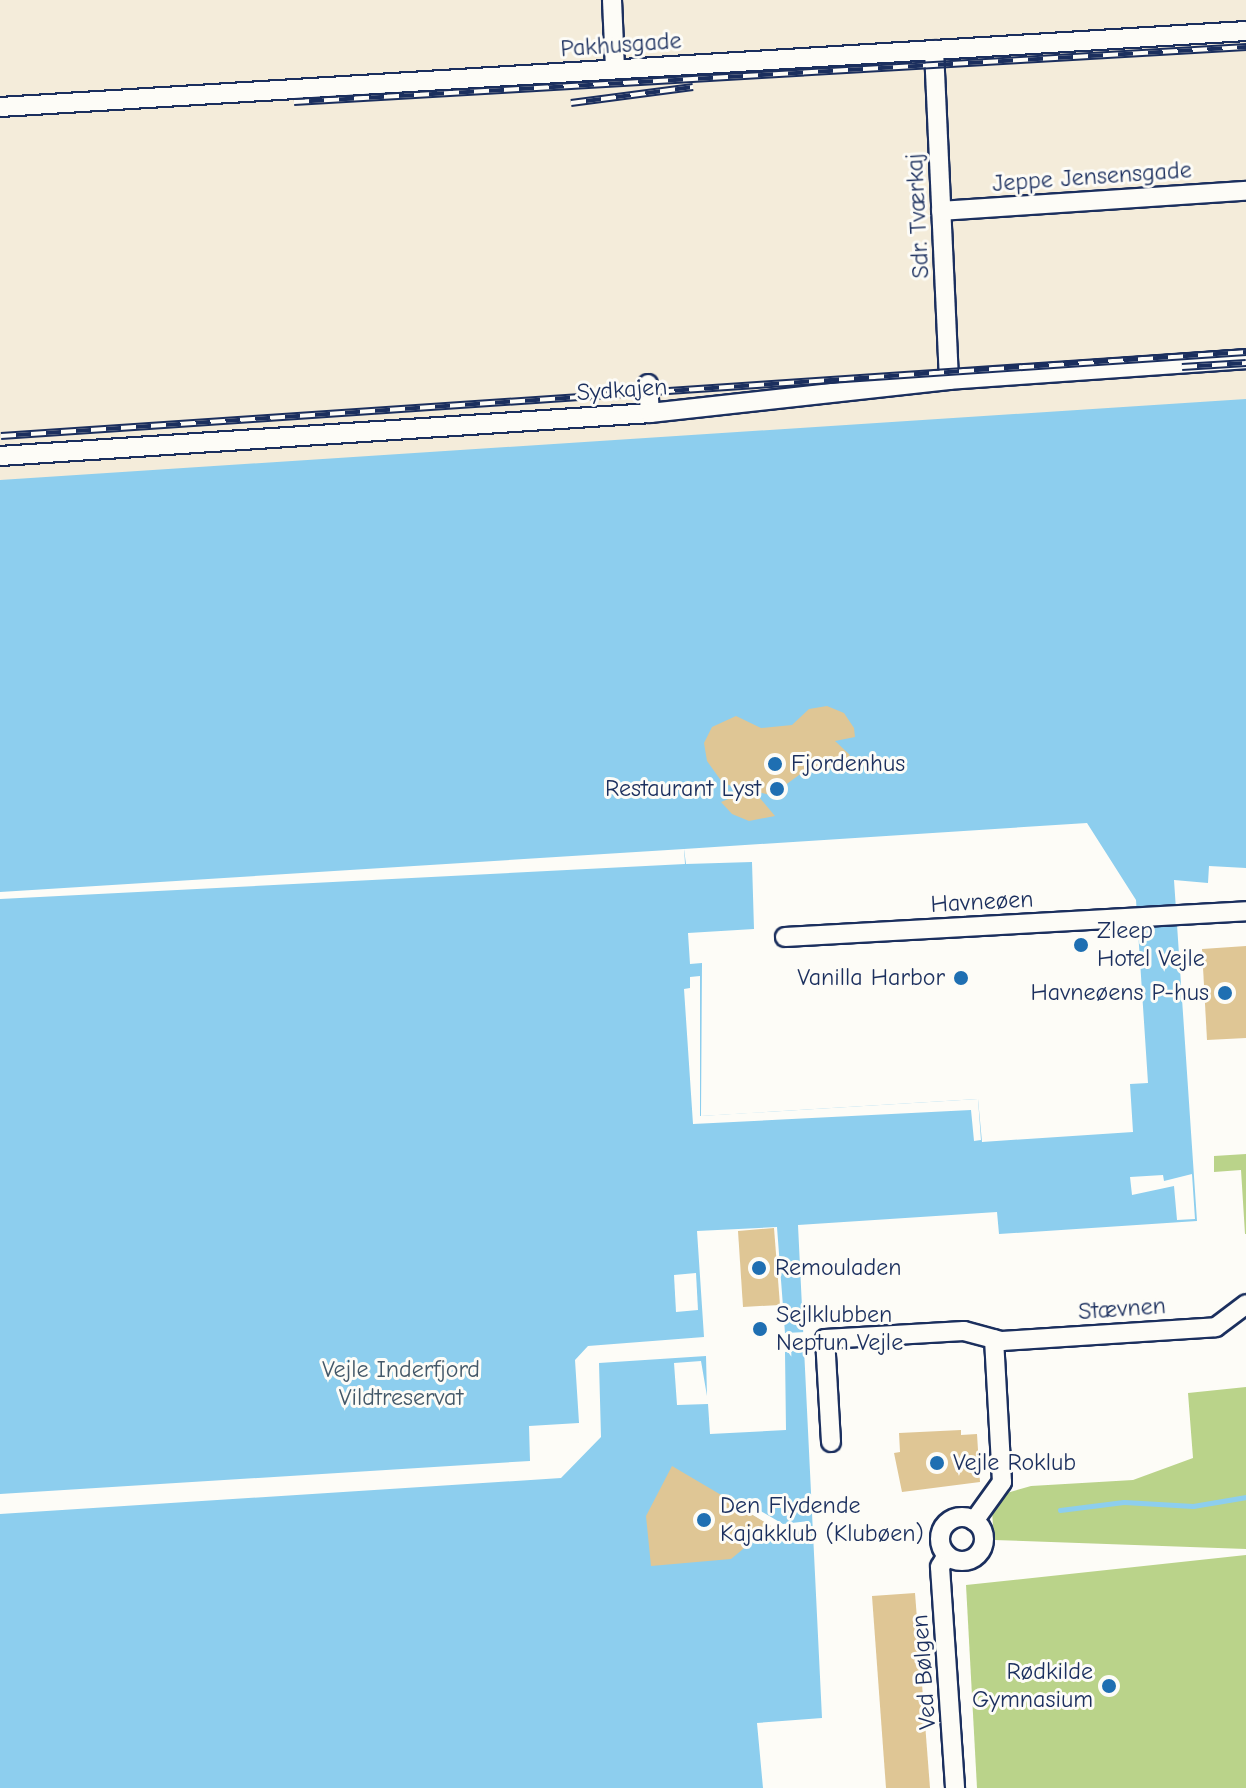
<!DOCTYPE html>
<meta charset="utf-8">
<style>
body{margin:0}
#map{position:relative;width:1246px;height:1788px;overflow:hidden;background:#fdfcf7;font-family:"Comic Neue",sans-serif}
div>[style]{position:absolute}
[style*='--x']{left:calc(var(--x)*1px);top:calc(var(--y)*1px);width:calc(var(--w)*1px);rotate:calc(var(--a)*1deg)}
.built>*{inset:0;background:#f4ecda}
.green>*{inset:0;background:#bad38a}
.water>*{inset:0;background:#8dceee}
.pier>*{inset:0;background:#fdfcf7}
.stream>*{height:5px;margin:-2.5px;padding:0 2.5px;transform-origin:2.5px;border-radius:2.5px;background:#8dceee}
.building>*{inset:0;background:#dfc695}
.roads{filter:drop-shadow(2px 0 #1b2f5e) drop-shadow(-2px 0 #1b2f5e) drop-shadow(0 2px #1b2f5e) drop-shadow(0 -2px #1b2f5e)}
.minor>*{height:18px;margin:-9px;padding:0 9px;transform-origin:9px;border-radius:9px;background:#fdfcf7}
.minor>.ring{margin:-9px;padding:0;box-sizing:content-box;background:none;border:18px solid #fdfcf7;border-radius:50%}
.rail>*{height:8px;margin-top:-4px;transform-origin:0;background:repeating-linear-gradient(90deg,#fdfcf7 0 15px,#1b2f5e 0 30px);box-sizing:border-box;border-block:2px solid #1b2f5e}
.dots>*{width:22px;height:22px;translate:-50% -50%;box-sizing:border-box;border:4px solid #fdfcf7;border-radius:50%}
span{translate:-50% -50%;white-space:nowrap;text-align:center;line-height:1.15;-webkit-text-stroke:6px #fdfcf7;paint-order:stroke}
.street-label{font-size:24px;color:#1b2f5e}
.poi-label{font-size:24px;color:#1b2f5e}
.left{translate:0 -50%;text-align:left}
.right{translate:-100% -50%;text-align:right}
.park-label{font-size:24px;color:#435869}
</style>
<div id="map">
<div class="built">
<div style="clip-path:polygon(0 0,1246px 0,1246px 827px,0 619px)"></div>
</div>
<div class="green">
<div style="clip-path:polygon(1246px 1154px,1246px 1234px,1245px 1234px,1241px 1170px,1214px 1172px,1214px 1156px)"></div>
<div style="clip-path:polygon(1246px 1387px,1246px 1549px,994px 1540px,992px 1511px,1000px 1495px,1031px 1486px,1133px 1480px,1193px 1458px,1188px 1393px)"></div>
<div style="clip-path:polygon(1246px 1555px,1246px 1788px,977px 1788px,966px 1585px)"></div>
</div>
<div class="water">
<div style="clip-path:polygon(evenodd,1246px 399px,1246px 868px,1209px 866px,1208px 883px,1174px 880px,1197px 1221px,999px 1234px,997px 1212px,798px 1225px,822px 1718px,757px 1723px,763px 1788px,0 1788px,0 480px,1246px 399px,1087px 823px,1136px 900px,1148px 1083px,1130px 1084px,1133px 1132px,982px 1142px,978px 1099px,701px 1116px,702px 963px,690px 964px,688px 933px,754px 929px,752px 862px,686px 864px,684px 849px,1087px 823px)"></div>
</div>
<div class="pier">
<div style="clip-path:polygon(684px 849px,685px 864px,0 899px,0 892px)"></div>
<div style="clip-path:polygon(700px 976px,700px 1116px,978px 1099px,981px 1140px,974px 1141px,971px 1110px,693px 1124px,684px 989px,690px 988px,690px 977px)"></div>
<div style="clip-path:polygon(1192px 1174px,1195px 1219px,1177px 1220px,1174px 1186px,1132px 1195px,1130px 1177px,1163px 1175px,1164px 1181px)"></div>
<div style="clip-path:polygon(777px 1227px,785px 1333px,806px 1332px,806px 1349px,785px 1352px,786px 1430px,710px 1434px,708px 1404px,677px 1405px,674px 1363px,701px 1361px,707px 1396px,706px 1356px,599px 1363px,601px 1437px,561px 1478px,0 1514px,0 1494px,530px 1461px,529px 1426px,579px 1423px,575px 1360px,588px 1346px,704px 1337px,697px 1231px)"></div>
<div style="clip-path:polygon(696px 1273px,698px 1310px,676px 1312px,674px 1275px)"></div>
<div style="clip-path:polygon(742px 1500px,783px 1524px,809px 1521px,809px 1530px,730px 1536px,767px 1524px,746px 1511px)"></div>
</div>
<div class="stream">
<div style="--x:1060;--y:1510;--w:64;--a:-7.1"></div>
<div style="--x:1124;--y:1502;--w:69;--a:3.3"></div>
<div style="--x:1193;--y:1506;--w:54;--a:-9.6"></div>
</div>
<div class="building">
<div style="clip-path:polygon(827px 706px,844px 713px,854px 728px,855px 737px,835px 741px,850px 755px,844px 762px,828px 769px,810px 767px,784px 786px,783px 798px,754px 791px,775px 816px,749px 821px,732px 814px,721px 802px,745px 792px,722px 782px,707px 761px,704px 743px,712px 727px,736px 716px,761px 728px,792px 725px,809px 709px)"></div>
<div style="clip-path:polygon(1246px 946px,1246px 1038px,1207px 1040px,1202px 949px)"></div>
<div style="clip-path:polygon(774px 1228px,780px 1305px,743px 1307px,738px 1231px)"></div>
<div style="clip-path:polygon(961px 1430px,961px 1435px,977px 1434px,980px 1482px,902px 1492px,894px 1453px,900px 1452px,899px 1433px)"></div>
<div style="clip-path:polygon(672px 1466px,728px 1499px,742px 1500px,746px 1511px,771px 1526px,731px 1559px,651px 1566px,646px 1516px)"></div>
<div style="clip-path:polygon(915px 1593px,930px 1788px,886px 1788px,872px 1596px)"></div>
</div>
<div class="roads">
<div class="minor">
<div style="--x:612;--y:0;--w:69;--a:87.5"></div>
<div style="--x:934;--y:50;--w:330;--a:87.4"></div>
<div style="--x:0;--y:107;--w:1248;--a:-3.49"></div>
<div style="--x:941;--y:211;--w:306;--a:-3.8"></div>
<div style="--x:648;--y:384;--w:29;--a:86"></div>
<div style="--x:0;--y:456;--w:651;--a:-3.78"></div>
<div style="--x:650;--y:413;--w:301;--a:-6.3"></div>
<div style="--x:949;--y:380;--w:298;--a:-4"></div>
<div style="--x:785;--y:937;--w:462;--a:-3.2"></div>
<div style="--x:831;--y:1442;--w:103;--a:-93.3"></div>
<div style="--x:825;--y:1339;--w:139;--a:-3.3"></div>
<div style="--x:964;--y:1331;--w:39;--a:15"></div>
<div style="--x:1002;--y:1341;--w:214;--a:-3.7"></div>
<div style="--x:1216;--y:1327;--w:38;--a:-37"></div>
<div class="ring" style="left:940px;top:1517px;width:26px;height:26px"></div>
<div style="--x:974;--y:1521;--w:48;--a:-54.3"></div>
<div style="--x:1002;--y:1482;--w:143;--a:-93.2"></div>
<div style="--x:947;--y:1555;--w:14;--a:120"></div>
<div style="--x:940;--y:1567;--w:222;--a:86.1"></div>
</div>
</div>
<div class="rail">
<div style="--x:294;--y:102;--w:954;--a:-3.31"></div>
<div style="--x:571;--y:103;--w:123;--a:-7.5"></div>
<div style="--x:1182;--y:367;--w:64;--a:-3.6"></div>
<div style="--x:1;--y:436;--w:1248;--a:-3.86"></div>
</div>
<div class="dots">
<div style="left:775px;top:764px;background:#1f6fb2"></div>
<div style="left:777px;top:789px;background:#1f6fb2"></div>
<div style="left:1081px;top:945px;background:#1f6fb2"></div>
<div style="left:961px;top:978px;background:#1f6fb2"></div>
<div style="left:1225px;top:993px;background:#1f6fb2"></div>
<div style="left:759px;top:1268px;background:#1f6fb2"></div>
<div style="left:760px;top:1329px;background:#1f6fb2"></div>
<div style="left:937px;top:1463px;background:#1f6fb2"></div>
<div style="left:704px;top:1520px;background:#1f6fb2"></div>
<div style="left:1109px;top:1686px;background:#1f6fb2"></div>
</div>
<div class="street-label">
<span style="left:621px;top:45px;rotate:-4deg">Pakhusgade</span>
<span style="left:1092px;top:177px;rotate:-4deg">Jeppe Jensensgade</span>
<span style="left:918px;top:216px;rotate:-93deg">Sdr. Tværkaj</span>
<span style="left:622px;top:390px;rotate:-4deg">Sydkajen</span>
<span style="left:982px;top:902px;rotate:-3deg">Havneøen</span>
<span style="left:1122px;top:1309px;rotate:-4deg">Stævnen</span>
<span style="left:924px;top:1672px;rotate:-94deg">Ved Bølgen</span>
</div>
<div class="poi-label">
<span class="left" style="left:791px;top:764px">Fjordenhus</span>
<span class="right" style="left:761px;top:789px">Restaurant Lyst</span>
<span class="left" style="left:1097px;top:945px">Zleep<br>Hotel Vejle</span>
<span class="right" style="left:945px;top:978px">Vanilla Harbor</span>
<span class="right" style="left:1209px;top:993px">Havneøens P-hus</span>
<span class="left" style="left:775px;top:1268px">Remouladen</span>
<span class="left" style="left:776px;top:1329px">Sejlklubben<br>Neptun Vejle</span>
<span class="left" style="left:953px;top:1463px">Vejle Roklub</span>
<span class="left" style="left:720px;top:1520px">Den Flydende<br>Kajakklub (Klubøen)</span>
<span class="right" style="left:1093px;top:1686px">Rødkilde<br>Gymnasium</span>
</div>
<div class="park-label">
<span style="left:401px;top:1384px">Vejle Inderfjord<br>Vildtreservat</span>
</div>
</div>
